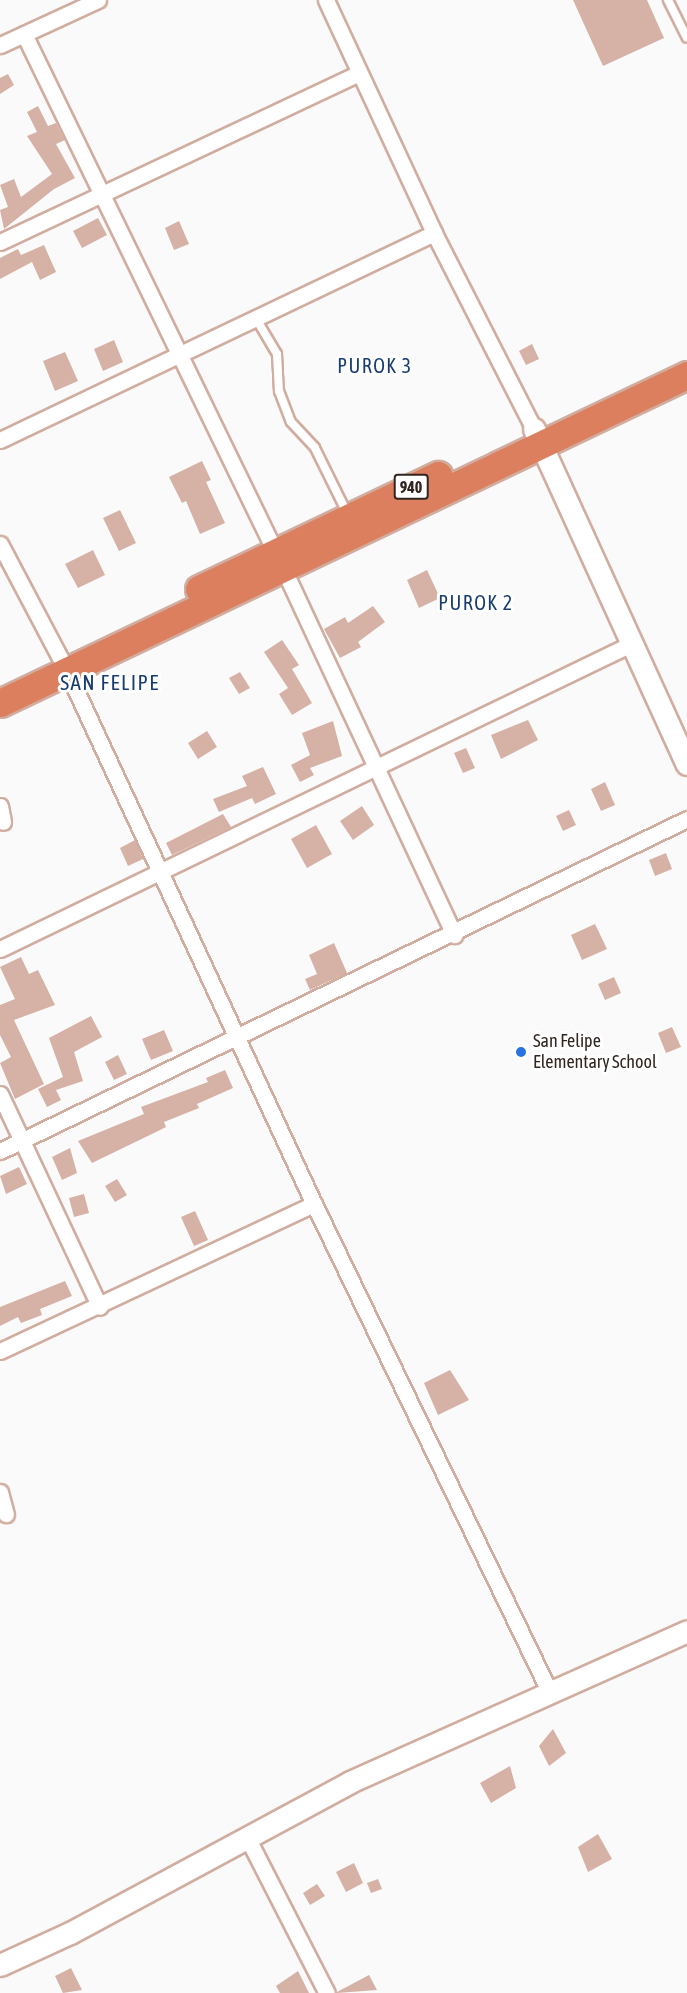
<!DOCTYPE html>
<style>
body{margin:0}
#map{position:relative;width:687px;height:1993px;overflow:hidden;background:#fafafa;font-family:"Asap Condensed",sans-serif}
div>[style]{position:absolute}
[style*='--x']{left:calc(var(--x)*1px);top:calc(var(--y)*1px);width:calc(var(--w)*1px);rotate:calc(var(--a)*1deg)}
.building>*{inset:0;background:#d6b1a5}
.roads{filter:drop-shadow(2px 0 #d1ada0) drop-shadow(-2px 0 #d1ada0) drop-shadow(0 2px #d1ada0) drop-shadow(0 -2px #d1ada0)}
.lane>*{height:8px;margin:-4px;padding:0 4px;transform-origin:4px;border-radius:4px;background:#fff}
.street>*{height:15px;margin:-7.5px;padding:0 7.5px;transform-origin:7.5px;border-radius:7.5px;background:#fff}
.secondary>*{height:21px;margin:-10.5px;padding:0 10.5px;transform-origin:10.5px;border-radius:10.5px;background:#fff}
.highway>*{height:27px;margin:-13.5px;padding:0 13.5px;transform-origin:13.5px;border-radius:13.5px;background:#dc7f5f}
.dots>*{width:16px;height:16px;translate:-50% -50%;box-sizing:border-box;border:3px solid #fff;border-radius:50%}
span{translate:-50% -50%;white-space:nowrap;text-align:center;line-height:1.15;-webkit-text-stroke:6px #fff;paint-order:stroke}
.shield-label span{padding:2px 4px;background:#fff;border:2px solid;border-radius:4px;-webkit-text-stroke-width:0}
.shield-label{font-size:16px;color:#32241f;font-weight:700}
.poi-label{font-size:18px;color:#32241f}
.left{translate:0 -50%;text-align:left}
.neighbourhood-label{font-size:20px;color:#183c70;letter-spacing:1.5px}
.quarter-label{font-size:21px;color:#183c70;letter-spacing:1.5px}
</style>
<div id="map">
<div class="building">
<div style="clip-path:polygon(573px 0,647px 0,664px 38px,603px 66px)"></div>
<div style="clip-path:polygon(8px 74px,14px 85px,0 94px,0 78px)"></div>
<div style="clip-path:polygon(38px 106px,48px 126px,56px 123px,65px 140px,56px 144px,75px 178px,54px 189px,4px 229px,0 210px,8px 207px,0 185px,14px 179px,21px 197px,52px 174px,27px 136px,37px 132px,27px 112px)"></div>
<div style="clip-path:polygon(98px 218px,107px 235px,82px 248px,73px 231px)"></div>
<div style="clip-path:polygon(179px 221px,189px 244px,174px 250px,165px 228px)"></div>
<div style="clip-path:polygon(44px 245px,56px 272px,40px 280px,32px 262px,0 279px,0 258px,18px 249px,21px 255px)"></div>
<div style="clip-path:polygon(114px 340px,123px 362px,103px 371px,94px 349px)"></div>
<div style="clip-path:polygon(532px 344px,539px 359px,526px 365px,519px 351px)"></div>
<div style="clip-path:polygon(65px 352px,78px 381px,55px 391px,43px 361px)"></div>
<div style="clip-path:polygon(202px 461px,211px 480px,206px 482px,225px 523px,200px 534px,186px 501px,182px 503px,169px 477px)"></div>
<div style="clip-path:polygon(120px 510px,136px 543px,119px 551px,103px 518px)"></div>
<div style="clip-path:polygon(93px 550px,105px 575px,78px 588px,65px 564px)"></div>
<div style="clip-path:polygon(427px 570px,440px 598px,419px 608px,407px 580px)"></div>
<div style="clip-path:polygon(373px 606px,385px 622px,358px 642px,361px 647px,340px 658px,324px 629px,345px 617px,348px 623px)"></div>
<div style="clip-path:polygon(282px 640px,299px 665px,292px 669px,312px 703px,292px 715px,279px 694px,288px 688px,264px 652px)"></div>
<div style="clip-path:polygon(240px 672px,250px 688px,239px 694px,229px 678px)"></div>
<div style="clip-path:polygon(528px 720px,538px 740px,501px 759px,491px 735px)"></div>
<div style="clip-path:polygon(333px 721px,342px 756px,310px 768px,314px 775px,300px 782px,291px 765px,310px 755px,302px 733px)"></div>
<div style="clip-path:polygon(207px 731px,217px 747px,198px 759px,188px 743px)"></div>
<div style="clip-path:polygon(466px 748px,475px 768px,463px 773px,454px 753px)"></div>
<div style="clip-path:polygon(263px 767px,276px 794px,255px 804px,252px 798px,219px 812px,213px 799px,247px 786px,242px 776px)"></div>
<div style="clip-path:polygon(605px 782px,615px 805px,601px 811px,591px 789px)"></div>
<div style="clip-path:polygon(362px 806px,374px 825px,353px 840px,340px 821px)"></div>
<div style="clip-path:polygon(569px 810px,576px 825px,563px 831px,556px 816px)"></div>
<div style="clip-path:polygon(223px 814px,231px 827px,172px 855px,166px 843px)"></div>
<div style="clip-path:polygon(316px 825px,332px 854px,307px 868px,291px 839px)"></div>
<div style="clip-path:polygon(135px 840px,143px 859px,128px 866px,120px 848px)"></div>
<div style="clip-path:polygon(666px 853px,672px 869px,655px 876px,649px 860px)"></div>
<div style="clip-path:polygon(595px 924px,607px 949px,582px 960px,571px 935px)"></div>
<div style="clip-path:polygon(334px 943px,347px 973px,310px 990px,305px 979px,317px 974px,309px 955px)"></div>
<div style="clip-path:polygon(21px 957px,29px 974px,38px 970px,55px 1005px,14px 1020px,44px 1084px,15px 1099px,0 1063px,11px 1057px,0 1035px,0 1005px,15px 999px,0 967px)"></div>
<div style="clip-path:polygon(614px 977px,621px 993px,605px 1000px,598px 984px)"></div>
<div style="clip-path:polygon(91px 1016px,102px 1037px,74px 1052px,83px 1081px,56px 1090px,61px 1100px,47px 1107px,38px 1089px,63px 1077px,49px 1038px)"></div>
<div style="clip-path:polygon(672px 1027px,681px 1047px,666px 1053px,658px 1033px)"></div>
<div style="clip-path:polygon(164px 1030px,173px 1051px,151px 1060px,142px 1039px)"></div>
<div style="clip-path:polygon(118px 1055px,127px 1074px,114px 1080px,105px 1062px)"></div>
<div style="clip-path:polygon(225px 1070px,233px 1088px,197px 1104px,199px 1108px,164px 1122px,166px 1127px,154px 1133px,92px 1163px,78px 1141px,144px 1114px,141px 1107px,208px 1082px,206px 1078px)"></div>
<div style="clip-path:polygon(70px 1148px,77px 1173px,62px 1180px,52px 1157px)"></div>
<div style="clip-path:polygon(19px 1167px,27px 1184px,6px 1194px,0 1176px)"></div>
<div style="clip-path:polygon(117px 1179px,127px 1195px,115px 1202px,105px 1186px)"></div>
<div style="clip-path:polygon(84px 1194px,89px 1213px,74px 1217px,69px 1198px)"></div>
<div style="clip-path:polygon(195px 1211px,208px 1240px,194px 1246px,181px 1217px)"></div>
<div style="clip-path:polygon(65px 1281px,72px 1296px,40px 1309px,42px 1315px,21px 1323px,18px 1317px,0 1326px,0 1307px)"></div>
<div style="clip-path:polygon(450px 1370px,469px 1400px,438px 1415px,424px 1383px)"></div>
<div style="clip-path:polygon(553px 1729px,566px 1753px,549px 1766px,539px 1746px)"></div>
<div style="clip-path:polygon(510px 1766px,516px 1788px,491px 1803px,480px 1783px)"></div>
<div style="clip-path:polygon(598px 1834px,612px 1859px,588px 1872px,578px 1847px)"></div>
<div style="clip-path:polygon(354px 1863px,363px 1883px,346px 1892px,336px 1872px)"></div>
<div style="clip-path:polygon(378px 1879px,382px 1889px,371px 1893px,367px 1883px)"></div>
<div style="clip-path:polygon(317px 1884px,325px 1896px,310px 1905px,303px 1893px)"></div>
<div style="clip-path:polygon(71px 1968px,82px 1990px,63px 1993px,55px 1976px)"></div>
<div style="clip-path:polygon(298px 1971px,309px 1993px,280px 1993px,276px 1986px)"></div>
<div style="clip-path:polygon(369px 1975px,377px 1990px,337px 1993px,337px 1992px)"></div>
</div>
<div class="roads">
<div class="lane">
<div style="--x:668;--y:0;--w:42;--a:63.4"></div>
<div style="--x:255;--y:317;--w:43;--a:59.3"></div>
<div style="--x:277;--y:354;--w:37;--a:87"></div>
<div style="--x:279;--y:391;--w:33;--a:69"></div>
<div style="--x:291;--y:422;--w:35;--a:47"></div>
<div style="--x:315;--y:448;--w:72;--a:63.8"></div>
</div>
<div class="street">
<div style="--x:326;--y:0;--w:257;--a:65.1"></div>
<div style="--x:434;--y:233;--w:220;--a:63"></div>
<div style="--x:24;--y:34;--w:596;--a:64.12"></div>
<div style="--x:284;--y:570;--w:403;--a:65"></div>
<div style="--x:0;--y:45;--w:108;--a:-24.7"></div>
<div style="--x:0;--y:242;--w:397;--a:-25.2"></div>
<div style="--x:0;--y:440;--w:481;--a:-25.5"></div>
<div style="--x:0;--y:544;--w:144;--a:62.2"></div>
<div style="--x:67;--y:671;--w:587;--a:65.14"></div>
<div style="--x:314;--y:1204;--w:545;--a:64.23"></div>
<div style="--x:0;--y:806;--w:16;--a:79"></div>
<div style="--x:0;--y:949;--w:701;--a:-25.8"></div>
<div style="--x:0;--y:1094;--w:235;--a:64.9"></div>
<div style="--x:0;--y:1151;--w:763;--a:-25.79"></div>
<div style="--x:0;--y:1351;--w:347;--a:-25.1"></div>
<div style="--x:0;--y:1492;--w:23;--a:75"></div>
<div style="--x:247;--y:1837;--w:175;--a:62.9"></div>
</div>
<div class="secondary">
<div style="--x:534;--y:429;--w:368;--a:65.5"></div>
<div style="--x:0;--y:1965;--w:77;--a:-24.6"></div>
<div style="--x:70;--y:1933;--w:318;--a:-28.3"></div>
<div style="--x:350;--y:1782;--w:369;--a:-24.1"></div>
</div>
<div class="highway">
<div style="--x:199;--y:589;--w:265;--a:-25.5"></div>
<div style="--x:0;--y:703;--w:761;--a:-25.52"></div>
</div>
</div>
<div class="dots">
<div style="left:521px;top:1052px;background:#2873df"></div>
</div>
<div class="shield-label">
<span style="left:411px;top:487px">940</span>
</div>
<div class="poi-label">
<span class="left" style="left:533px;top:1052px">San Felipe<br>Elementary School</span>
</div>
<div class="neighbourhood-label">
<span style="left:375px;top:365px">PUROK 3</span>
<span style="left:476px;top:602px">PUROK 2</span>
</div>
<div class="quarter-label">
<span style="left:110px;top:682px">SAN FELIPE</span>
</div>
</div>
